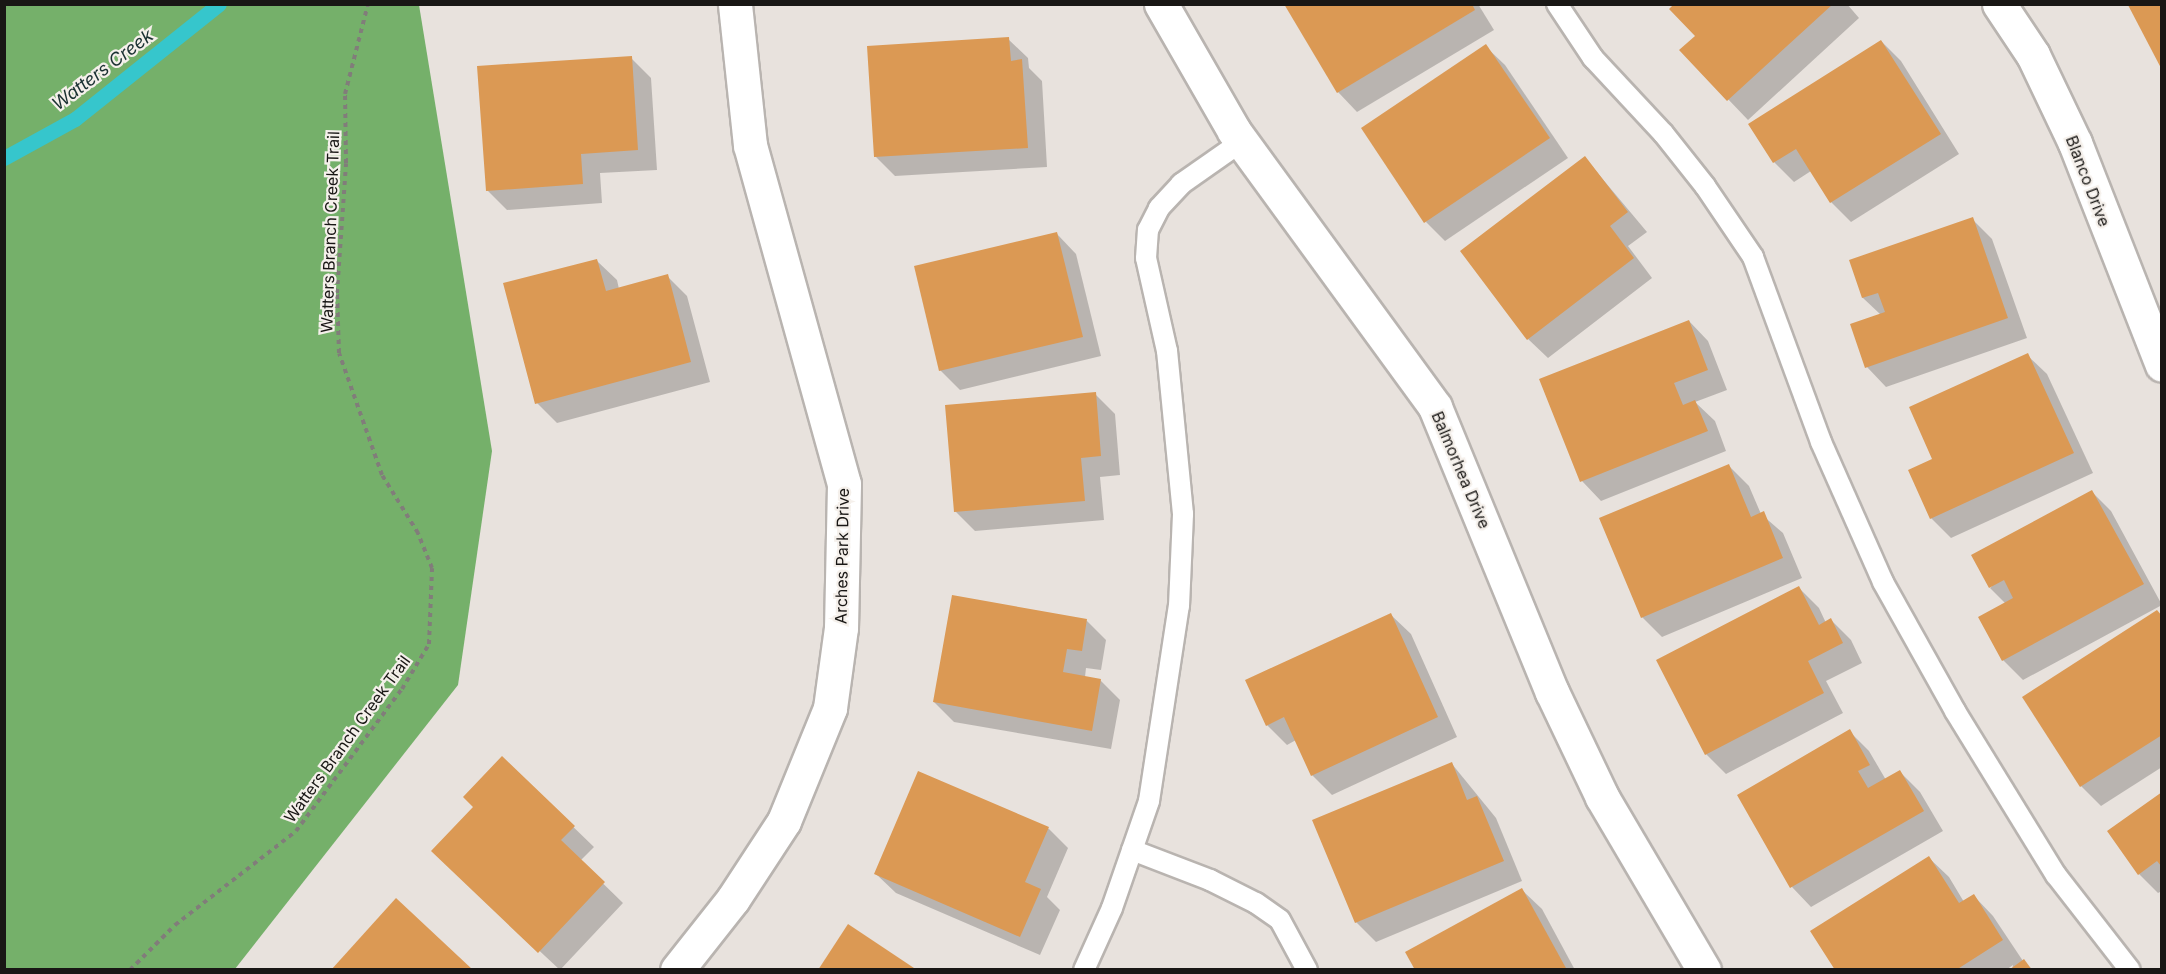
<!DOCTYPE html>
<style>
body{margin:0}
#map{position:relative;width:2166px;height:974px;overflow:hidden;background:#e8e2dd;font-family:Inter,sans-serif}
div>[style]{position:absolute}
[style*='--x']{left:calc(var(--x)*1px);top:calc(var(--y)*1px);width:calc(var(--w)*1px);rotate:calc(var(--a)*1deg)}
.forest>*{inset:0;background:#75b06a}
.shadow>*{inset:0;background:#0003}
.stream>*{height:15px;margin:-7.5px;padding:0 7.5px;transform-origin:7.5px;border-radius:7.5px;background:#36c6cc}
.building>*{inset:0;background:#db9954}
.path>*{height:4px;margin-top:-2px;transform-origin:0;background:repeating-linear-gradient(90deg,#817d7a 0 4.5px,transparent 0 9px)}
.roads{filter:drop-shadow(2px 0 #b9b4b0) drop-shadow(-2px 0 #b9b4b0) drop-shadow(0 2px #b9b4b0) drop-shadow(0 -2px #b9b4b0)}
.service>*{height:20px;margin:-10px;padding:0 10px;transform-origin:10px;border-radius:10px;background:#fff}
.minor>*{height:33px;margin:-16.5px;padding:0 16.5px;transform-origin:16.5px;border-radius:16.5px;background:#fff}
span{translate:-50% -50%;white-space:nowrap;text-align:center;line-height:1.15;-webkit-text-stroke:4.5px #f5f0eb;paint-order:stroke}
.street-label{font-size:16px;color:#191715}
.water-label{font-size:18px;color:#1a3132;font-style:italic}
.frame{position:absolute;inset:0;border:6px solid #191715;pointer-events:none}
</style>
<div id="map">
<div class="forest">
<div style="clip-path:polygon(5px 4px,419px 5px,492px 451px,458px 685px,235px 969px,5px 969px)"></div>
</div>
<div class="shadow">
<div style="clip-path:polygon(1285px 4px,1478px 4px,1494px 30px,1357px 112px,1338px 92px)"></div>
<div style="clip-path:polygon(1676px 4px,1847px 4px,1859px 18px,1748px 120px,1681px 50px,1697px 36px)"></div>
<div style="clip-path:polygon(1008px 39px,1028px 58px,1029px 68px,1042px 81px,1047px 167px,895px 176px,875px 156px)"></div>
<div style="clip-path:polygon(1881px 41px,1901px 61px,1959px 154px,1851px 222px,1831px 202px,1811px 171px,1794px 182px,1774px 162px,1750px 124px)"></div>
<div style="clip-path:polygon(1485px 46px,1505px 65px,1568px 158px,1445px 241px,1426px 222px)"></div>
<div style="clip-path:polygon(631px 58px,651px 78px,657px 170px,600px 173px,602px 203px,507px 210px,487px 190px)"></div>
<div style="clip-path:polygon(1585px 158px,1647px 232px,1628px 246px,1652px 278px,1548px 358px,1528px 339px)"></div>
<div style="clip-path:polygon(1972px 219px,1992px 239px,2027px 338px,1886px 387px,1867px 367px,1852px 325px,1881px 315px,1863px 298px,1851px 261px)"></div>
<div style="clip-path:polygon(1057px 234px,1076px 254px,1101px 356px,960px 390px,940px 370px)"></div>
<div style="clip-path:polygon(597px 261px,617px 280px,619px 289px,667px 276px,687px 296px,710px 382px,557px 423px,537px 403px)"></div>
<div style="clip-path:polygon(1689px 321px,1708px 341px,1727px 390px,1695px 402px,1715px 421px,1726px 451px,1601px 501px,1582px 481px)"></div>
<div style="clip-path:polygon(2027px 355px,2047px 374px,2093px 473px,1951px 538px,1931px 518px,1934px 460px)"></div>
<div style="clip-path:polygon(1095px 394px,1115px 414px,1120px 475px,1100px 477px,1104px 520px,975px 531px,955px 511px)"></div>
<div style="clip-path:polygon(1729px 466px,1749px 486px,1761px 514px,1783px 533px,1802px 578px,1662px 637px,1642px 617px)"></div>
<div style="clip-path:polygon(2091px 491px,2111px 511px,2162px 605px,2023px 680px,2003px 660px,2006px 604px,1990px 588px)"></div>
<div style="clip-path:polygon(1799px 588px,1819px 608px,1826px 623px,1831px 620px,1851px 640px,1862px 663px,1826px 681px,1843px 713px,1726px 774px,1706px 754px)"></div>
<div style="clip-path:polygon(1391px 615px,1411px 634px,1457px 737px,1332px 795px,1312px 775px,1296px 740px,1287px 745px,1267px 725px)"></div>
<div style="clip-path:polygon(2162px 616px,2162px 767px,2101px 806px,2081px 786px)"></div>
<div style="clip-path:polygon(1086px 620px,1106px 640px,1101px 670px,1086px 668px,1085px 677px,1100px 680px,1120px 700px,1111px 749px,954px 722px,934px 702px)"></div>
<div style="clip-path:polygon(1849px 731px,1869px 751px,1886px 780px,1900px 772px,1920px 792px,1943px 831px,1811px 907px,1792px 887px)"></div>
<div style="clip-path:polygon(502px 758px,594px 847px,580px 861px,623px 903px,560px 970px,453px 870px)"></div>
<div style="clip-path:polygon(1452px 764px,1496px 818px,1522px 881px,1376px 942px,1356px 922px)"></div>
<div style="clip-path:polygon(919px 773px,1049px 829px,1068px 848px,1047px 897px,1060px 910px,1040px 955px,896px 893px,876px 874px)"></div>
<div style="clip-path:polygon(2162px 794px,2162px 891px,2158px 893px,2139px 874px)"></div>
<div style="clip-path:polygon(1929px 858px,1949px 877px,1964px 902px,1974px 896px,1993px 916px,2023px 961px,2033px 970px,2012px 970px,2013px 965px,2006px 970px,1836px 970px)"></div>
<div style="clip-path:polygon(1522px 890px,1542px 909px,1575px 970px,1416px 970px)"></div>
</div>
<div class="stream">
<div style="--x:4;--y:158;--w:81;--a:-28.8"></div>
<div style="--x:75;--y:119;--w:184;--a:-38.6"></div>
</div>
<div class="building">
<div style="clip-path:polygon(1284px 4px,1472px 4px,1475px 10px,1337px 93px)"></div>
<div style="clip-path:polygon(1674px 4px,1833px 4px,1727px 101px,1679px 50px,1695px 36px,1669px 9px)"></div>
<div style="clip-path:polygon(2129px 4px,2162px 4px,2162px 70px,2128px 5px)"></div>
<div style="clip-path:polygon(1009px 37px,1011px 61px,1022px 59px,1028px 148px,874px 157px,867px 46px)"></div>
<div style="clip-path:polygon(1881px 40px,1941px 134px,1830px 203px,1796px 149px,1773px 163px,1748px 124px)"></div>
<div style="clip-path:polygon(1486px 44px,1550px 138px,1424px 223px,1361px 128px)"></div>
<div style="clip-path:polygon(632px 56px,638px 150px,581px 154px,583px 184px,486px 191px,477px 66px)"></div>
<div style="clip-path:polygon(1585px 156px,1628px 212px,1610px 226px,1634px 258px,1527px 340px,1460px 251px)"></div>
<div style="clip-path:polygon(1973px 217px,2008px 318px,1865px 368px,1850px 324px,1885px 312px,1878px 293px,1862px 298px,1849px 260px)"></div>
<div style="clip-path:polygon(1057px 232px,1083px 337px,939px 371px,914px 266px)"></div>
<div style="clip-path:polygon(597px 259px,606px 291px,668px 274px,691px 362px,535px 404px,503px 283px)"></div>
<div style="clip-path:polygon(1689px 320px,1708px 370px,1674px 383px,1683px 405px,1695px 400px,1708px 431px,1580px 482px,1539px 379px)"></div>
<div style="clip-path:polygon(2028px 353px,2074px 453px,1930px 519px,1908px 470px,1932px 459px,1909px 407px)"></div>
<div style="clip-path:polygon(1096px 392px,1101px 456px,1081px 458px,1085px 501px,954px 512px,945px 405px)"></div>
<div style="clip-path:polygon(1729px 464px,1751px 517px,1764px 511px,1783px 558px,1641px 618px,1599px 518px)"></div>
<div style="clip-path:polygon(2092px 490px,2144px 584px,2002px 661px,1978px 617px,2013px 598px,2004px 580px,1989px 588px,1971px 555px)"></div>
<div style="clip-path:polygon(1799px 586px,1819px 625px,1831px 618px,1843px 643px,1808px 661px,1824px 693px,1705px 755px,1656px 660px)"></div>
<div style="clip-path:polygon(952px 595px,1087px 619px,1082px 651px,1067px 649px,1063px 672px,1101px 679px,1092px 731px,933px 702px)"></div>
<div style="clip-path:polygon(2157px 610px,2162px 616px,2162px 735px,2080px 787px,2022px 697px)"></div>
<div style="clip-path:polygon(1391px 613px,1438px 717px,1311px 776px,1284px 717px,1266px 726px,1245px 680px)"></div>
<div style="clip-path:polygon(1850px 729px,1870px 765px,1858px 771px,1868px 788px,1900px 770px,1924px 811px,1790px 888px,1737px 795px)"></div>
<div style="clip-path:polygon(502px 756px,575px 826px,561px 840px,605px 882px,538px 953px,431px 851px,473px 807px,463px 797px)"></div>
<div style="clip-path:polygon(1452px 762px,1467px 800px,1477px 796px,1504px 861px,1355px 923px,1312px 820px)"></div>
<div style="clip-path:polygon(918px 771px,1049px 827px,1025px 882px,1041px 889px,1020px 937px,874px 874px)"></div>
<div style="clip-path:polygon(2162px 792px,2162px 867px,2157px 861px,2138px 875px,2107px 831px)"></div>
<div style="clip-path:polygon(1929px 856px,1959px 903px,1974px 894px,2003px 940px,1956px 970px,1835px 970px,1810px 931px)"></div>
<div style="clip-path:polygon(1522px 888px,1567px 970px,1415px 970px,1405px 952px)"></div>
<div style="clip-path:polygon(396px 898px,473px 970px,331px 970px)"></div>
<div style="clip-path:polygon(848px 924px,917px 970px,818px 970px)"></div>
<div style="clip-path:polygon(2024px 959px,2032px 970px,2009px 970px)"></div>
</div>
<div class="path">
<div style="--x:130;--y:970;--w:64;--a:-45"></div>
<div style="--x:175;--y:925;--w:153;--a:-37.8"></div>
<div style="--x:296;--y:831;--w:177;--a:-53.3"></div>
<div style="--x:402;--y:689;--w:52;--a:-59"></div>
<div style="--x:429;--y:644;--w:76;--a:-87.7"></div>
<div style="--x:432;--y:568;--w:38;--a:-112"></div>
<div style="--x:418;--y:533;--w:68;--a:-121.8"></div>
<div style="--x:382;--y:475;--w:129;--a:-109.4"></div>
<div style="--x:339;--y:353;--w:60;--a:-91.9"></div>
<div style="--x:337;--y:293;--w:130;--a:-86"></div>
<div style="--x:346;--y:163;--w:69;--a:-90.8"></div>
<div style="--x:345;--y:94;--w:93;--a:-75.7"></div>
</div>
<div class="roads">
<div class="service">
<div style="--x:1557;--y:4;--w:65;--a:56.3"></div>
<div style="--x:1593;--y:58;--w:103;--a:47"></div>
<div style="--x:1663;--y:133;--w:68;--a:51.6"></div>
<div style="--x:1705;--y:186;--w:86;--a:55.9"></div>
<div style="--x:1753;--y:257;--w:197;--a:69.8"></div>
<div style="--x:1821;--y:442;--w:153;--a:66.1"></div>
<div style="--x:1883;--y:582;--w:148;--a:60.8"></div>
<div style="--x:1955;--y:711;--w:193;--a:58.4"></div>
<div style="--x:2056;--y:875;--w:120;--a:52.1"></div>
<div style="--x:1132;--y:850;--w:84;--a:21"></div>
<div style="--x:1210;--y:880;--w:51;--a:26.6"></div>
<div style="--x:1256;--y:903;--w:29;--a:35"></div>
<div style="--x:1280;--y:920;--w:57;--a:61.6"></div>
<div style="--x:1084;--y:970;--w:68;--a:-65.7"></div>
<div style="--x:1112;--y:908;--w:113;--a:-70.9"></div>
<div style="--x:1149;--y:801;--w:197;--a:-81.3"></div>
<div style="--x:1179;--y:606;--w:92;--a:-87.5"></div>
<div style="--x:1183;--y:514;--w:164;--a:-95.6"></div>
<div style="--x:1167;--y:351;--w:95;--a:-102.7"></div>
<div style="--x:1146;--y:258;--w:28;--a:-86"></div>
<div style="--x:1148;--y:230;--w:25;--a:-63"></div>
<div style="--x:1159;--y:208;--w:33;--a:-47"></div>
<div style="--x:1181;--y:184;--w:73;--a:-35"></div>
</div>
<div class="minor">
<div style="--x:1161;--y:4;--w:146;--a:60.1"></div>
<div style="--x:1234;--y:131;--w:341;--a:53.9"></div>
<div style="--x:1435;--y:407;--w:308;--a:67.7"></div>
<div style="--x:1552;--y:692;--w:116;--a:64.5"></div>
<div style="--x:1602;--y:797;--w:201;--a:59.5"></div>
<div style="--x:1999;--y:4;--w:61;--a:56.3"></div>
<div style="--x:2033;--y:55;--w:98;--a:64.5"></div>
<div style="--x:2075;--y:143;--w:238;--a:68.6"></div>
<div style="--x:677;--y:970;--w:90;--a:-51.7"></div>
<div style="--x:733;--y:899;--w:93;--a:-56.8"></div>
<div style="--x:784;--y:821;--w:122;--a:-67.8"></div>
<div style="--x:830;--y:708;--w:81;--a:-82.2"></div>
<div style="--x:841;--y:628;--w:144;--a:-88.8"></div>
<div style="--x:844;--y:484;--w:352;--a:-105.5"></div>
<div style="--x:750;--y:145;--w:142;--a:-96.1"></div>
</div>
</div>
<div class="street-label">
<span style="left:2088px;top:181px;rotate:69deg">Blanco Drive</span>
<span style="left:330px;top:232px;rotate:-88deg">Watters Branch Creek Trail</span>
<span style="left:1461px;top:470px;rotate:67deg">Balmorhea Drive</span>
<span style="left:842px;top:556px;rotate:-89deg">Arches Park Drive</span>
<span style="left:347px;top:739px;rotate:-54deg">Watters Branch Creek Trail</span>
</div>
<div class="water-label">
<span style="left:103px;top:70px;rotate:-37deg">Watters Creek</span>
</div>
<div class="frame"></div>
</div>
